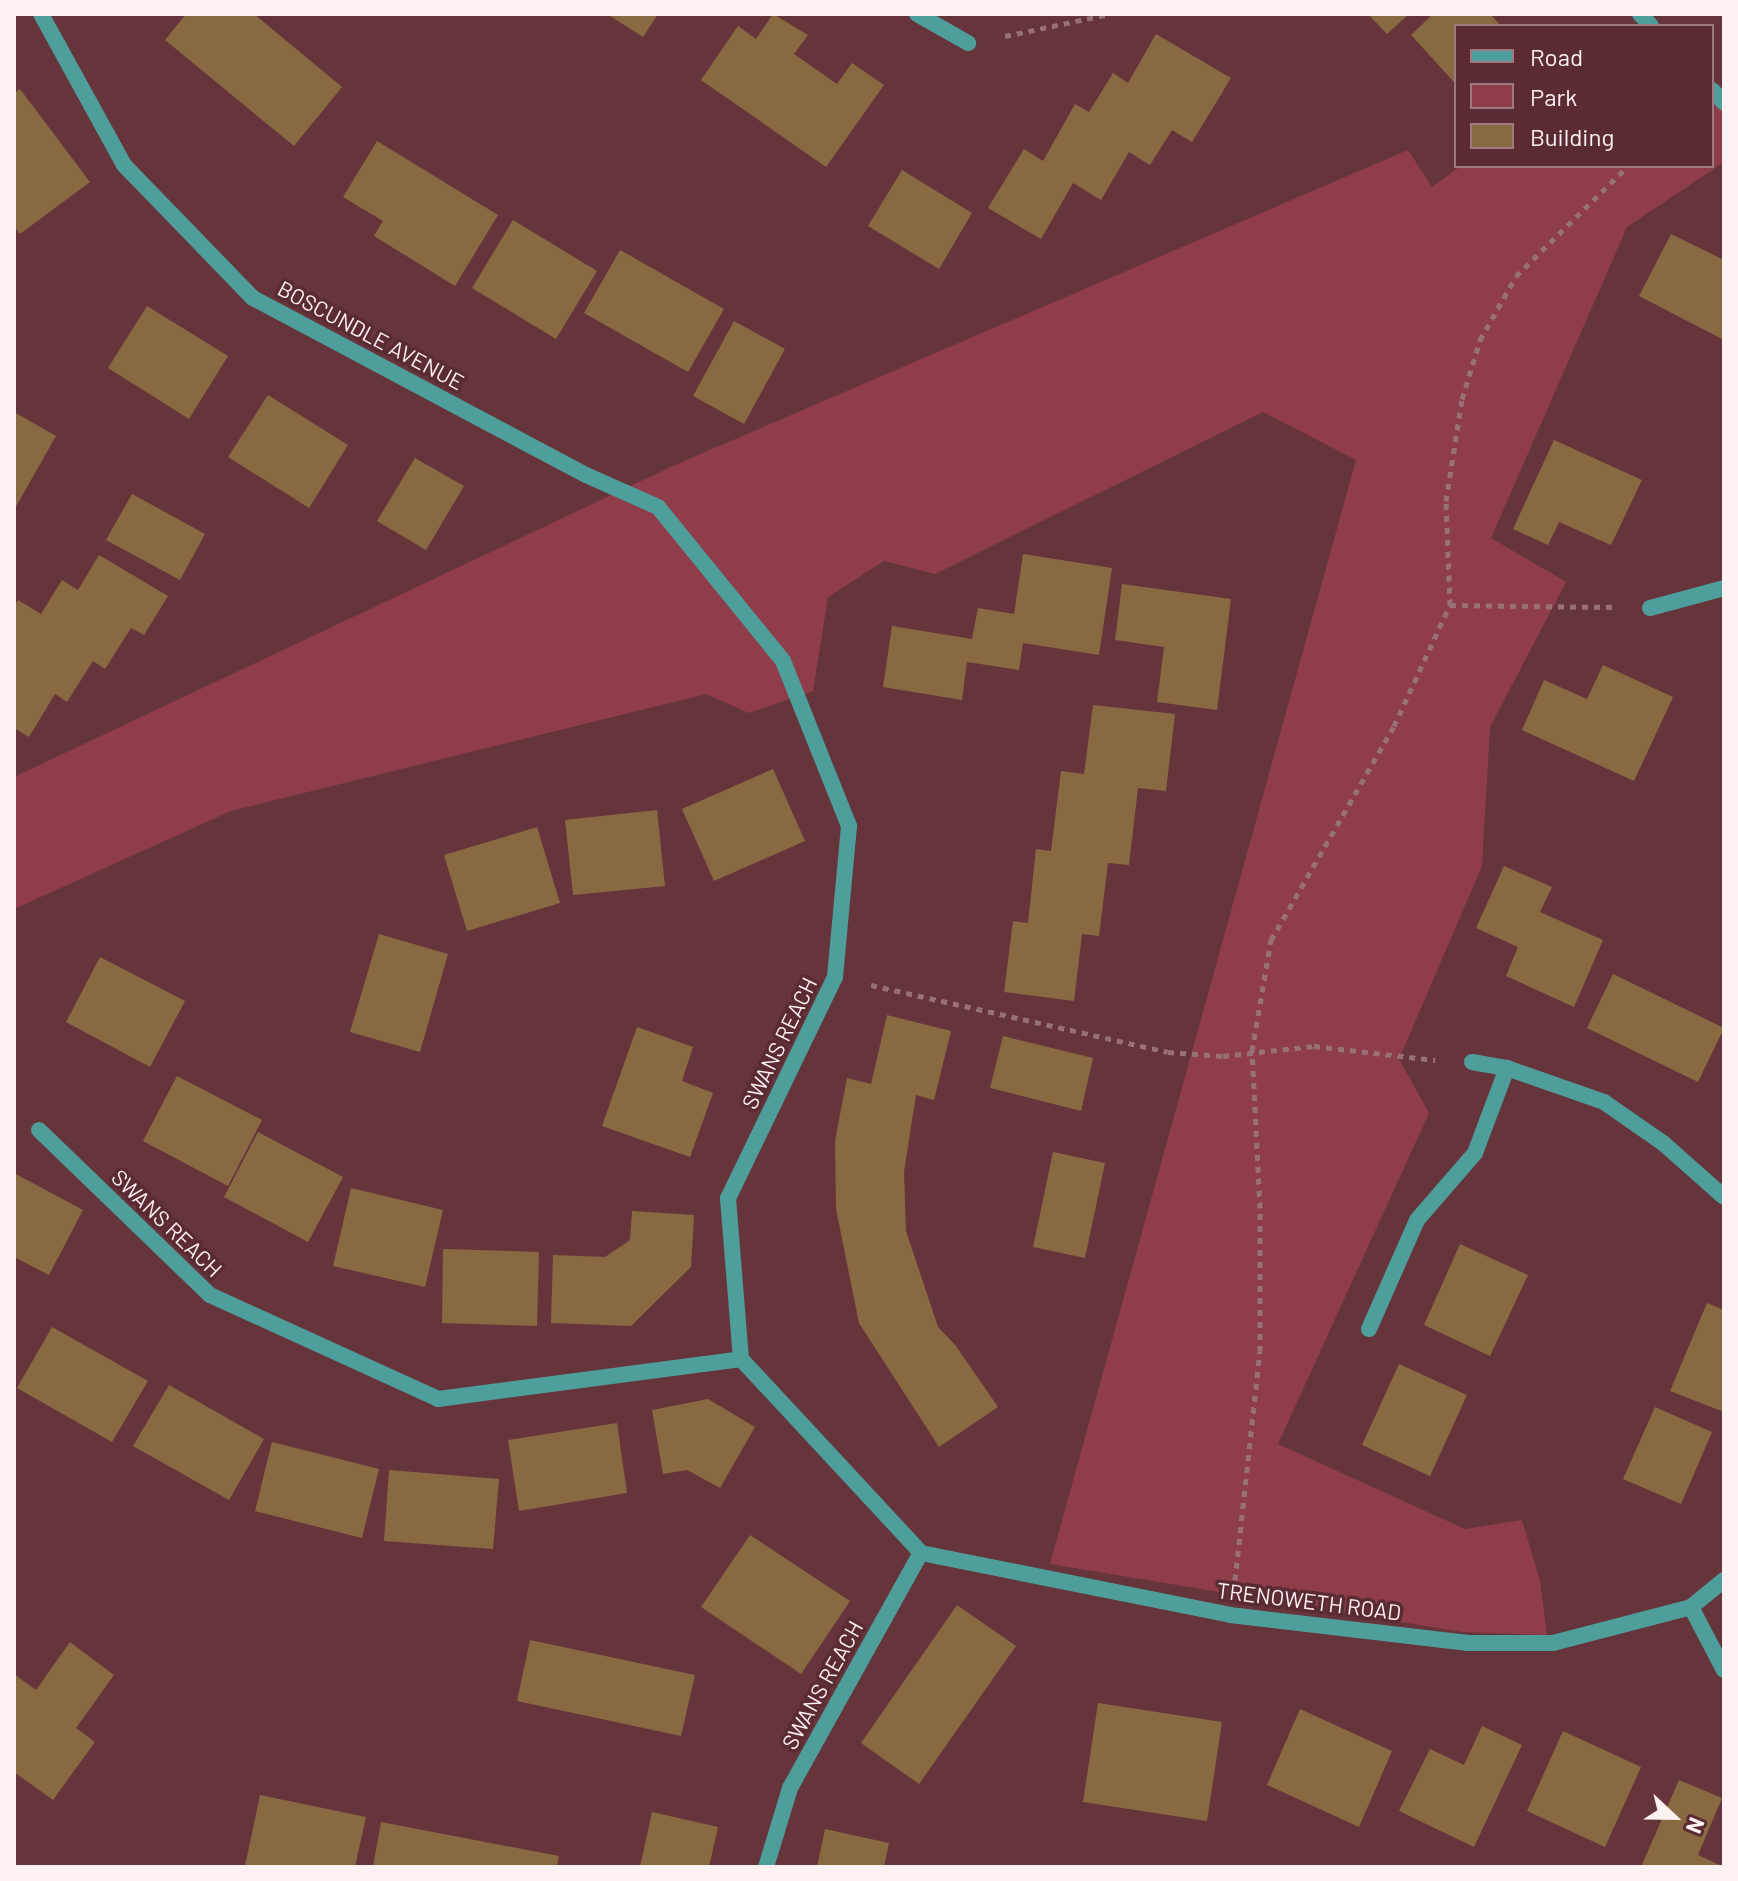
<!DOCTYPE html>
<style>
body{margin:0}
#map{position:relative;width:1738px;height:1881px;overflow:hidden;background:#66353c;font-family:Barlow,sans-serif}
div>[style]{position:absolute}
[style*='--x']{left:calc(var(--x)*1px);top:calc(var(--y)*1px);width:calc(var(--w)*1px);rotate:calc(var(--a)*1deg)}
.green>*{inset:0;background:#903d4b}
.building>*{inset:0;background:#896941}
.path>*{height:5px;margin-top:-2.5px;transform-origin:0;background:repeating-linear-gradient(90deg,#977176 0 6px,transparent 0 12px)}
.service>*{height:16px;margin:-8px;padding:0 8px;transform-origin:8px;border-radius:8px;background:#4e9e9b}
.minor>*{height:16px;margin:-8px;padding:0 8px;transform-origin:8px;border-radius:8px;background:#4e9e9b}
span{translate:-50% -50%;white-space:nowrap;text-align:center;line-height:1.15;-webkit-text-stroke:7px #5a2b32;paint-order:stroke}
.street-label{font-size:22px;color:#fef1f2}
.frame{position:absolute;inset:0;border:16px solid #fef1f2;pointer-events:none}
.legend{position:absolute;left:1454px;top:24px;width:260px;height:144px;box-sizing:border-box;background:#5a2b32;border:2px solid #9c7a7f;margin:0;padding:10px 14px;list-style:none;font-size:24px;color:#fef1f2}
.legend li{display:flex;align-items:center;gap:16px;height:40px}
.legend b{width:40px;border:2px solid #9c7a7f}
.north{position:absolute;left:1634px;top:1777px;width:80px;height:80px;-webkit-text-stroke:6px #5a2b32;paint-order:stroke;rotate:112deg;font-size:22px;font-weight:700;line-height:32px;text-align:center;color:#fef1f2}
.north::after{content:'';display:block;margin:auto;width:28px;height:36px;background:#fef1f2;clip-path:polygon(50% 0,100% 100%,50% 72%,0 100%)}
</style>
<div id="map">
<div class="green">
<div style="clip-path:polygon(1712px 93px,1724px 106px,1724px 162px,1627px 227px,1491px 538px,1566px 582px,1490px 727px,1482px 866px,1399px 1059px,1429px 1113px,1278px 1444px,1465px 1529px,1522px 1520px,1540px 1581px,1547px 1635px,1462px 1632px,1050px 1564px,1356px 460px,1263px 412px,935px 574px,884px 561px,828px 597px,813px 691px,749px 713px,706px 694px,231px 811px,14px 909px,14px 777px,675px 465px,1408px 150px,1432px 187px,1461px 166px,1712px 166px)"></div>
</div>
<div class="building">
<div style="clip-path:polygon(186px 14px,254px 14px,342px 87px,294px 146px,165px 40px)"></div>
<div style="clip-path:polygon(607px 14px,658px 14px,643px 37px)"></div>
<div style="clip-path:polygon(773px 14px,808px 35px,794px 54px,837px 84px,852px 63px,884px 85px,826px 167px,701px 80px,738px 26px,756px 39px)"></div>
<div style="clip-path:polygon(1368px 14px,1409px 14px,1387px 34px)"></div>
<div style="clip-path:polygon(1433px 14px,1490px 14px,1501px 26px,1456px 26px,1454px 82px,1411px 35px)"></div>
<div style="clip-path:polygon(1156px 34px,1231px 78px,1192px 142px,1172px 130px,1150px 165px,1129px 152px,1101px 200px,1073px 183px,1041px 239px,988px 208px,1024px 149px,1043px 161px,1075px 104px,1089px 112px,1113px 73px,1128px 83px)"></div>
<div style="clip-path:polygon(20px 89px,90px 182px,20px 234px,14px 226px,14px 93px)"></div>
<div style="clip-path:polygon(377px 141px,498px 215px,455px 286px,374px 236px,383px 221px,343px 197px)"></div>
<div style="clip-path:polygon(902px 170px,972px 213px,939px 269px,868px 226px)"></div>
<div style="clip-path:polygon(513px 220px,597px 271px,556px 339px,472px 288px)"></div>
<div style="clip-path:polygon(1671px 234px,1724px 260px,1724px 340px,1639px 296px)"></div>
<div style="clip-path:polygon(620px 250px,724px 309px,688px 372px,584px 313px)"></div>
<div style="clip-path:polygon(147px 306px,228px 356px,189px 419px,108px 368px)"></div>
<div style="clip-path:polygon(734px 321px,785px 349px,744px 424px,693px 396px)"></div>
<div style="clip-path:polygon(268px 395px,348px 445px,309px 508px,228px 457px)"></div>
<div style="clip-path:polygon(14px 412px,56px 436px,14px 510px)"></div>
<div style="clip-path:polygon(1554px 440px,1642px 480px,1611px 545px,1559px 522px,1548px 545px,1513px 529px)"></div>
<div style="clip-path:polygon(415px 458px,464px 486px,426px 550px,377px 521px)"></div>
<div style="clip-path:polygon(132px 494px,205px 534px,180px 580px,106px 540px)"></div>
<div style="clip-path:polygon(1023px 554px,1112px 568px,1099px 655px,1023px 643px,1019px 670px,967px 662px,962px 700px,883px 687px,892px 626px,972px 639px,978px 608px,1014px 614px)"></div>
<div style="clip-path:polygon(99px 555px,168px 596px,144px 635px,131px 628px,105px 669px,93px 661px,67px 702px,55px 694px,29px 737px,14px 728px,14px 606px,18px 600px,41px 614px,62px 580px,78px 590px)"></div>
<div style="clip-path:polygon(1122px 584px,1231px 599px,1217px 710px,1157px 702px,1164px 647px,1115px 640px)"></div>
<div style="clip-path:polygon(1603px 665px,1673px 697px,1634px 781px,1522px 730px,1544px 680px,1587px 699px)"></div>
<div style="clip-path:polygon(1093px 705px,1175px 714px,1166px 791px,1138px 788px,1129px 865px,1108px 863px,1099px 936px,1082px 934px,1074px 1001px,1004px 992px,1013px 921px,1028px 923px,1036px 849px,1051px 851px,1061px 771px,1084px 774px)"></div>
<div style="clip-path:polygon(773px 769px,805px 841px,714px 881px,682px 809px)"></div>
<div style="clip-path:polygon(657px 810px,665px 886px,573px 895px,565px 820px)"></div>
<div style="clip-path:polygon(537px 827px,560px 903px,467px 931px,444px 855px)"></div>
<div style="clip-path:polygon(1504px 866px,1552px 887px,1540px 912px,1603px 940px,1574px 1007px,1506px 976px,1518px 947px,1476px 928px)"></div>
<div style="clip-path:polygon(379px 934px,448px 954px,420px 1052px,350px 1032px)"></div>
<div style="clip-path:polygon(100px 957px,185px 1001px,150px 1067px,66px 1022px)"></div>
<div style="clip-path:polygon(1613px 974px,1724px 1028px,1698px 1082px,1587px 1028px)"></div>
<div style="clip-path:polygon(887px 1015px,951px 1031px,934px 1100px,916px 1095px,904px 1172px,906px 1231px,938px 1327px,956px 1346px,998px 1407px,939px 1447px,859px 1323px,836px 1209px,835px 1141px,847px 1078px,871px 1084px)"></div>
<div style="clip-path:polygon(637px 1027px,693px 1047px,682px 1081px,713px 1093px,690px 1157px,602px 1126px)"></div>
<div style="clip-path:polygon(1003px 1036px,1093px 1058px,1081px 1111px,990px 1088px)"></div>
<div style="clip-path:polygon(177px 1076px,262px 1120px,228px 1186px,143px 1141px)"></div>
<div style="clip-path:polygon(258px 1132px,343px 1177px,308px 1242px,224px 1197px)"></div>
<div style="clip-path:polygon(1053px 1152px,1105px 1163px,1085px 1258px,1033px 1247px)"></div>
<div style="clip-path:polygon(14px 1173px,83px 1210px,49px 1275px,14px 1257px)"></div>
<div style="clip-path:polygon(351px 1188px,443px 1210px,425px 1287px,333px 1266px)"></div>
<div style="clip-path:polygon(632px 1211px,694px 1215px,691px 1267px,631px 1326px,551px 1323px,553px 1255px,605px 1257px,630px 1240px)"></div>
<div style="clip-path:polygon(1460px 1244px,1528px 1275px,1490px 1356px,1424px 1325px)"></div>
<div style="clip-path:polygon(443px 1249px,539px 1252px,537px 1326px,442px 1323px)"></div>
<div style="clip-path:polygon(1707px 1303px,1724px 1310px,1724px 1412px,1670px 1391px)"></div>
<div style="clip-path:polygon(52px 1327px,148px 1381px,112px 1442px,17px 1388px)"></div>
<div style="clip-path:polygon(1399px 1364px,1467px 1395px,1430px 1476px,1362px 1445px)"></div>
<div style="clip-path:polygon(169px 1385px,264px 1439px,229px 1500px,133px 1446px)"></div>
<div style="clip-path:polygon(708px 1399px,755px 1427px,720px 1488px,687px 1470px,663px 1474px,652px 1410px)"></div>
<div style="clip-path:polygon(1655px 1407px,1712px 1432px,1681px 1504px,1623px 1479px)"></div>
<div style="clip-path:polygon(617px 1423px,627px 1493px,519px 1511px,508px 1440px)"></div>
<div style="clip-path:polygon(272px 1442px,379px 1469px,362px 1538px,255px 1511px)"></div>
<div style="clip-path:polygon(389px 1470px,499px 1479px,493px 1549px,384px 1541px)"></div>
<div style="clip-path:polygon(750px 1535px,850px 1601px,801px 1674px,701px 1607px)"></div>
<div style="clip-path:polygon(957px 1605px,1016px 1646px,919px 1784px,861px 1743px)"></div>
<div style="clip-path:polygon(530px 1640px,695px 1675px,681px 1736px,517px 1701px)"></div>
<div style="clip-path:polygon(70px 1642px,114px 1675px,76px 1728px,95px 1742px,53px 1800px,14px 1772px,14px 1674px,36px 1690px)"></div>
<div style="clip-path:polygon(1098px 1703px,1222px 1722px,1207px 1821px,1083px 1802px)"></div>
<div style="clip-path:polygon(1300px 1709px,1392px 1751px,1359px 1827px,1267px 1785px)"></div>
<div style="clip-path:polygon(1482px 1726px,1522px 1745px,1474px 1847px,1399px 1811px,1430px 1749px,1464px 1765px)"></div>
<div style="clip-path:polygon(1563px 1731px,1641px 1767px,1605px 1847px,1527px 1811px)"></div>
<div style="clip-path:polygon(1679px 1780px,1722px 1798px,1698px 1855px,1724px 1867px,1641px 1867px)"></div>
<div style="clip-path:polygon(260px 1795px,366px 1817px,355px 1867px,245px 1866px)"></div>
<div style="clip-path:polygon(652px 1812px,718px 1827px,709px 1867px,640px 1867px)"></div>
<div style="clip-path:polygon(381px 1822px,559px 1856px,557px 1867px,373px 1867px)"></div>
<div style="clip-path:polygon(825px 1829px,889px 1843px,884px 1867px,817px 1867px)"></div>
</div>
<div class="path">
<div style="--x:1005;--y:36;--w:106;--a:-11.9"></div>
<div style="--x:1450;--y:605;--w:163;--a:0.7"></div>
<div style="--x:871;--y:985;--w:304;--a:12.7"></div>
<div style="--x:1168;--y:1052;--w:55;--a:4.2"></div>
<div style="--x:1223;--y:1056;--w:92;--a:-6.3"></div>
<div style="--x:1314;--y:1046;--w:122;--a:6.6"></div>
<div style="--x:1235;--y:1580;--w:230;--a:-83.8"></div>
<div style="--x:1260;--y:1351;--w:143;--a:-90"></div>
<div style="--x:1260;--y:1208;--w:157;--a:-92.9"></div>
<div style="--x:1252;--y:1051;--w:113;--a:-80.3"></div>
<div style="--x:1271;--y:940;--w:247;--a:-60.1"></div>
<div style="--x:1394;--y:726;--w:133;--a:-65.2"></div>
<div style="--x:1450;--y:605;--w:104;--a:-92.2"></div>
<div style="--x:1446;--y:501;--w:103;--a:-81.1"></div>
<div style="--x:1462;--y:399;--w:62;--a:-73"></div>
<div style="--x:1480;--y:340;--w:73;--a:-60.6"></div>
<div style="--x:1516;--y:276;--w:157;--a:-44.5"></div>
</div>
<div class="service">
<div style="--x:1369;--y:1329;--w:119;--a:-66.2"></div>
<div style="--x:1417;--y:1220;--w:89;--a:-49.1"></div>
<div style="--x:1475;--y:1153;--w:91;--a:-69.4"></div>
</div>
<div class="minor">
<div style="--x:41;--y:14;--w:172;--a:61.2"></div>
<div style="--x:124;--y:165;--w:185;--a:45.9"></div>
<div style="--x:253;--y:298;--w:377;--a:28"></div>
<div style="--x:586;--y:475;--w:79;--a:24"></div>
<div style="--x:658;--y:507;--w:198;--a:50.9"></div>
<div style="--x:783;--y:661;--w:178;--a:68.2"></div>
<div style="--x:849;--y:826;--w:152;--a:95.3"></div>
<div style="--x:835;--y:977;--w:246;--a:115.8"></div>
<div style="--x:728;--y:1198;--w:162;--a:85.4"></div>
<div style="--x:741;--y:1359;--w:265;--a:47.1"></div>
<div style="--x:917;--y:14;--w:59;--a:29.6"></div>
<div style="--x:1640;--y:14;--w:16;--a:47"></div>
<div style="--x:1712;--y:90;--w:18;--a:47"></div>
<div style="--x:1650;--y:608;--w:77;--a:-15.1"></div>
<div style="--x:1472;--y:1062;--w:36;--a:10"></div>
<div style="--x:1507;--y:1068;--w:103;--a:19.3"></div>
<div style="--x:1604;--y:1102;--w:72;--a:34.8"></div>
<div style="--x:1663;--y:1143;--w:81;--a:41.5"></div>
<div style="--x:39;--y:1130;--w:238;--a:44"></div>
<div style="--x:210;--y:1295;--w:251;--a:24.5"></div>
<div style="--x:438;--y:1399;--w:306;--a:-7.5"></div>
<div style="--x:921;--y:1553;--w:315;--a:11.3"></div>
<div style="--x:1230;--y:1615;--w:240;--a:6.7"></div>
<div style="--x:1468;--y:1643;--w:85;--a:0"></div>
<div style="--x:1553;--y:1643;--w:143;--a:-14.6"></div>
<div style="--x:1691;--y:1607;--w:43;--a:-39.3"></div>
<div style="--x:1691;--y:1607;--w:71;--a:62.4"></div>
<div style="--x:766;--y:1867;--w:83;--a:-73.1"></div>
<div style="--x:790;--y:1788;--w:269;--a:-60.9"></div>
</div>
<div class="street-label">
<span style="left:371px;top:335px;rotate:28deg">BOSCUNDLE AVENUE</span>
<span style="left:779px;top:1043px;rotate:-64deg">SWANS REACH</span>
<span style="left:167px;top:1223px;rotate:44deg">SWANS REACH</span>
<span style="left:1309px;top:1601px;rotate:7deg">TRENOWETH ROAD</span>
<span style="left:822px;top:1685px;rotate:-61deg">SWANS REACH</span>
</div>
<div class="frame"></div>
<ul class="legend">
<li><b style="height:10px;background:#4e9e9b"></b>Road</li>
<li><b style="height:22px;background:#903d4b"></b>Park</li>
<li><b style="height:22px;background:#896941"></b>Building</li>
</ul>
<div class="north">N</div>
</div>
